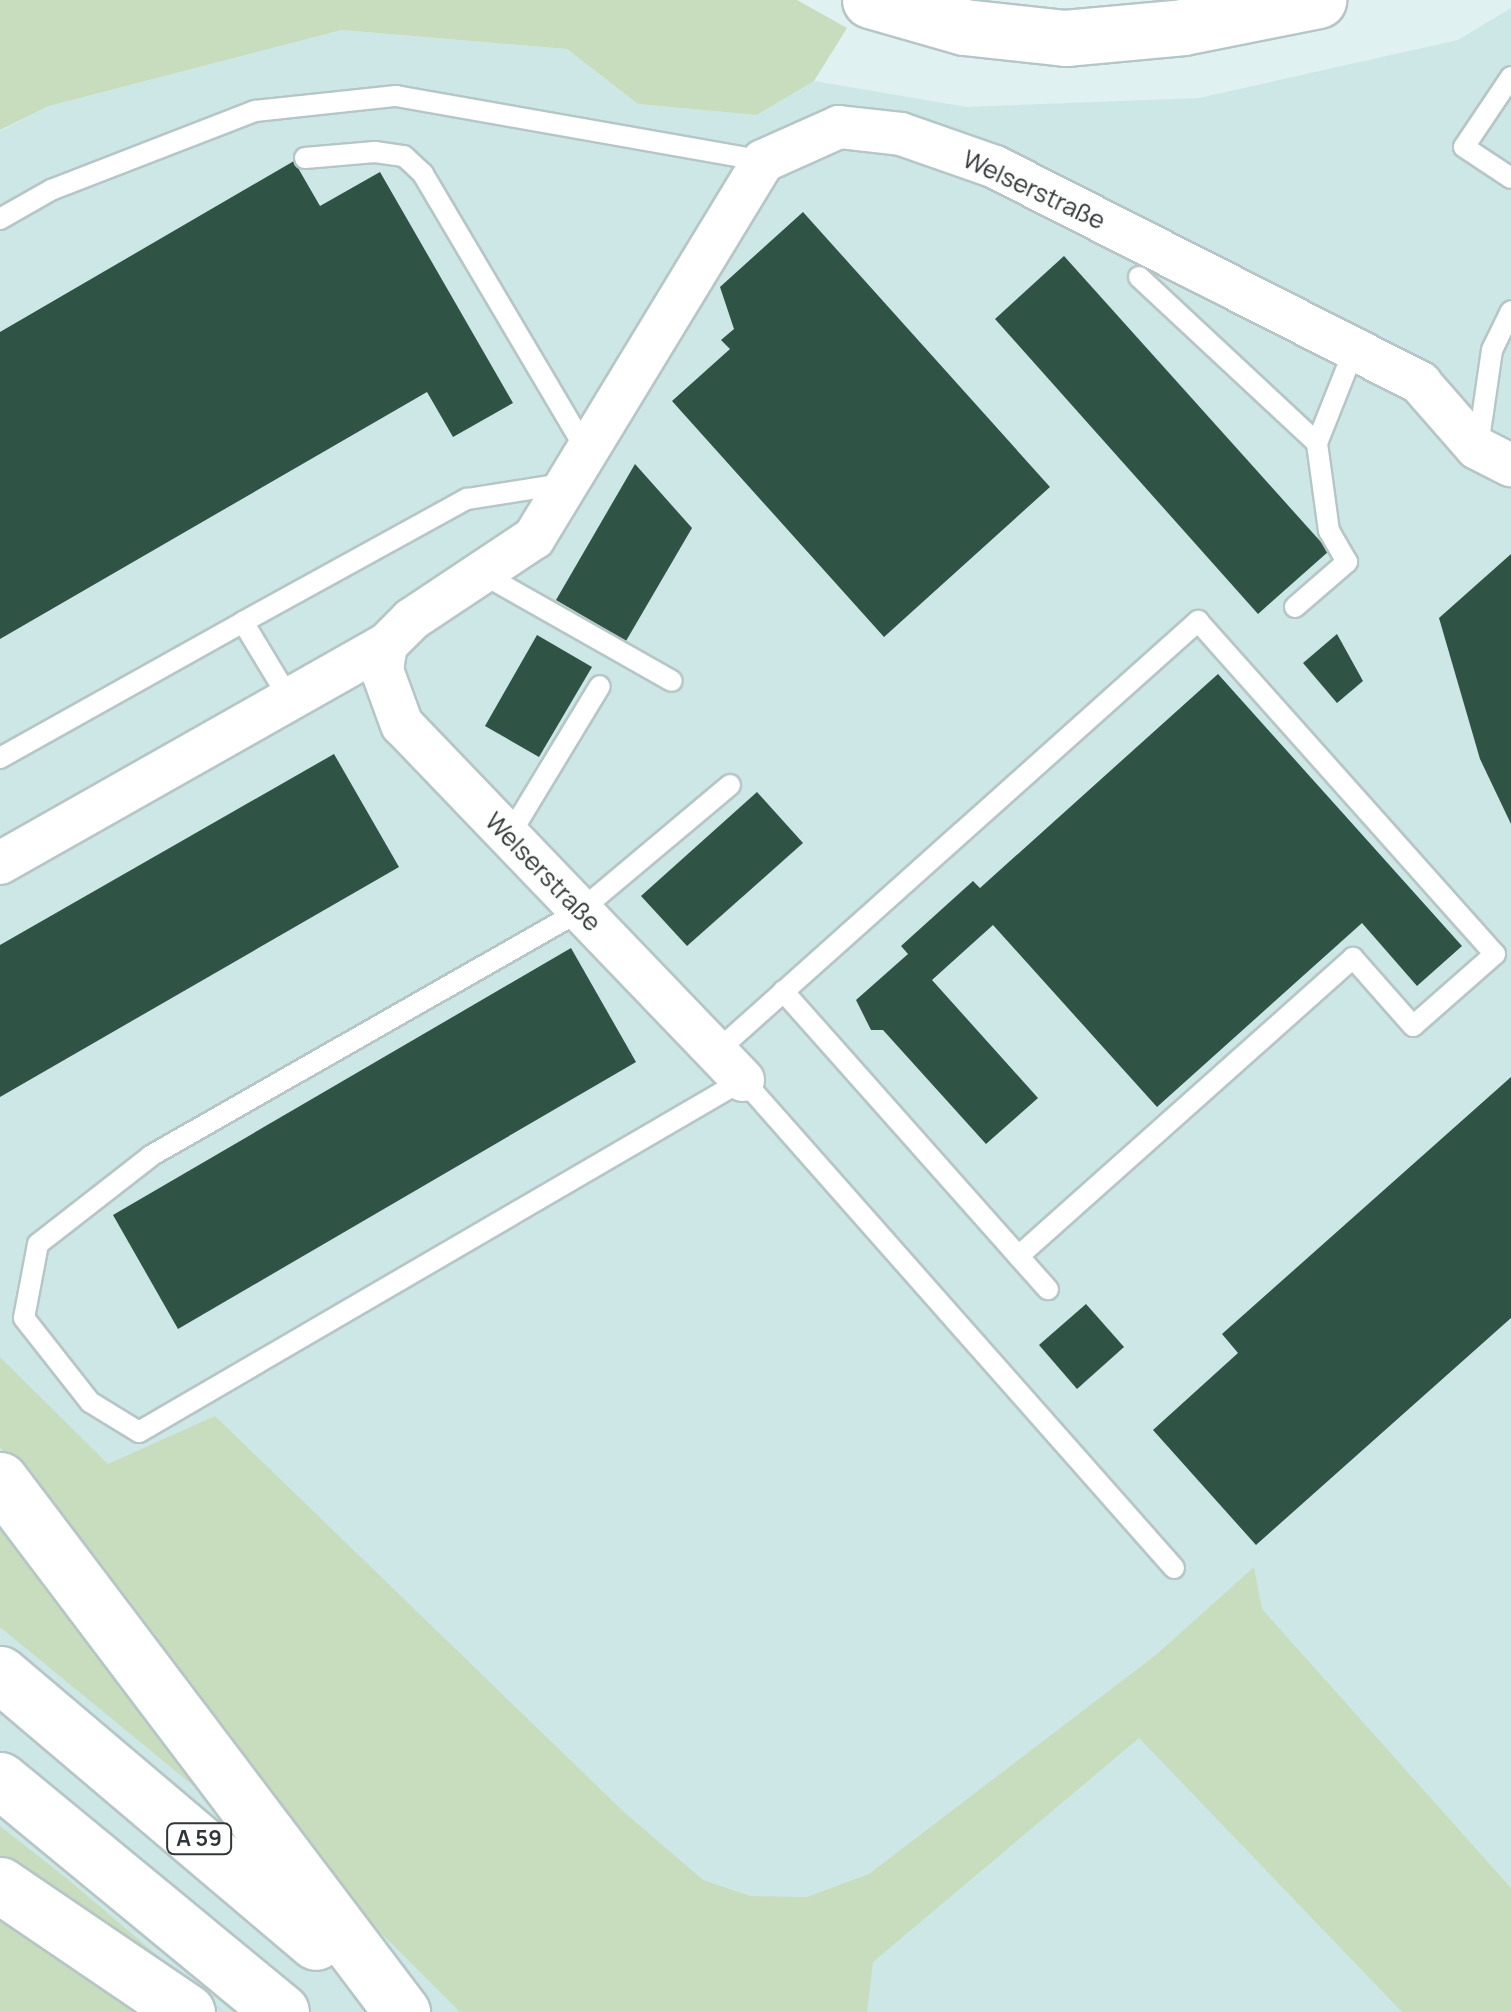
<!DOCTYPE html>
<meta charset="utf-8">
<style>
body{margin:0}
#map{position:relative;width:1511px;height:2012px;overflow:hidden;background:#e0f1f1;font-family:Manrope,sans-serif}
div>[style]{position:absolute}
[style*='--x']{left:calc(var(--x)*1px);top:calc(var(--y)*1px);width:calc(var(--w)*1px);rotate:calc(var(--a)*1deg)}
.built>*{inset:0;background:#cde7e7}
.green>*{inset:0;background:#c8dcbe}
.building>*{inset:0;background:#2f5345}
.roads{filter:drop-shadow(2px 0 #b6c6c6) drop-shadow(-2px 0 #b6c6c6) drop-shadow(0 2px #b6c6c6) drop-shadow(0 -2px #b6c6c6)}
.lane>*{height:20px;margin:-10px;padding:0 10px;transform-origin:10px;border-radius:10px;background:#fff}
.street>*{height:42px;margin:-21px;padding:0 21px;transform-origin:21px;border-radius:21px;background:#fff}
.highway>*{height:55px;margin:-27.5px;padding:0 27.5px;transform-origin:27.5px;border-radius:27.5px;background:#fff}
span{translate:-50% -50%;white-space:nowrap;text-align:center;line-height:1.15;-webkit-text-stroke:10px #fff;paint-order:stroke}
.shield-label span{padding:2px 8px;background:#fff;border:2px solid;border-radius:8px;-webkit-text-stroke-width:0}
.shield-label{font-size:22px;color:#313738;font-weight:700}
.street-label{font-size:25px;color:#313738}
</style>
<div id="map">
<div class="built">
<div style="clip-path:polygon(1511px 8px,1511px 2012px,0 2012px,0 131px,49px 106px,342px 30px,567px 49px,638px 104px,757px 115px,814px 81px,967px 107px,1199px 98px,1458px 40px)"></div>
</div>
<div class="green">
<div style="clip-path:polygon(0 0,797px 0,847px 28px,814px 81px,757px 115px,638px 104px,567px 49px,342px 30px,49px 106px,0 130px)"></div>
<div style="clip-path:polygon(0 1357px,108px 1464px,215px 1416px,625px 1813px,703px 1880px,750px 1896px,807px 1897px,869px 1874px,1157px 1654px,1254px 1567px,1262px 1609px,1511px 1888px,1511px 2012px,1402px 2012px,1139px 1738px,873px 1962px,867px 2012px,460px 2012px,344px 1896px,0 1447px)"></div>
<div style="clip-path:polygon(0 1504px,206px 1796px,0 1627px)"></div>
<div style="clip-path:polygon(0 1826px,65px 1877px,224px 2012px,0 1862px)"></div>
<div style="clip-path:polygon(0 1899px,159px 2012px,0 2012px)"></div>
</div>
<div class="building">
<div style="clip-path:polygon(294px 161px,320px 206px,380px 172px,513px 403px,453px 437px,427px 392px,0 639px,0 332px)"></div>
<div style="clip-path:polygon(803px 212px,1050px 487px,884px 637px,672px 401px,730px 349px,721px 340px,734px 329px,720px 287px)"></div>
<div style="clip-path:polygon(1064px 256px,1329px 551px,1258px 614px,995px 319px)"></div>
<div style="clip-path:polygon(635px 464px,692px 528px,626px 641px,556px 600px)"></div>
<div style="clip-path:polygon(1511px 554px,1511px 824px,1480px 759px,1439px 618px)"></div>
<div style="clip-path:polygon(1337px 634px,1363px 681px,1337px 703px,1303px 663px)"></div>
<div style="clip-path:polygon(537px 635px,592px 667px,539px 757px,485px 726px)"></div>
<div style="clip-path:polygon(1218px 674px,1462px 946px,1417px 986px,1362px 923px,1157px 1107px,993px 925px,932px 980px,1038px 1098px,986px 1144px,883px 1030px,871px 1030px,856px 1000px,908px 954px,901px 946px,973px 881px,980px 888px)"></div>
<div style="clip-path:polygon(334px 754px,399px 867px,0 1097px,0 945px)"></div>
<div style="clip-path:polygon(757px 792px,803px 843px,687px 946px,641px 896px)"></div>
<div style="clip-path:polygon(571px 948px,636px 1062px,178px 1329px,113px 1215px)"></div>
<div style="clip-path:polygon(1511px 1077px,1511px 1318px,1256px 1545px,1153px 1430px,1238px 1353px,1222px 1334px)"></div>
<div style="clip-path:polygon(1086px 1304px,1124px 1347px,1077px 1389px,1039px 1345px)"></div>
</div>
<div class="roads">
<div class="lane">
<div style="--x:1511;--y:77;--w:84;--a:123.9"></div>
<div style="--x:1464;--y:147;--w:56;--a:33.4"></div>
<div style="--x:305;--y:158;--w:70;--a:-4.9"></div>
<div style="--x:375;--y:152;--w:29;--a:8"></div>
<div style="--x:404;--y:156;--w:26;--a:43"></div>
<div style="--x:423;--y:174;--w:321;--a:59.4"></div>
<div style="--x:0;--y:219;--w:59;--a:-29.6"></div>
<div style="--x:51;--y:190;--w:219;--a:-21.2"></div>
<div style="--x:255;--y:111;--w:142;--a:-6.1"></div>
<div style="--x:396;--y:96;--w:373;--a:10"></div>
<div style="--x:1139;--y:277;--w:243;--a:43"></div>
<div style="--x:1478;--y:446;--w:97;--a:-81.7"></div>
<div style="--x:1492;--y:350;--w:43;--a:-64"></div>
<div style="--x:481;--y:573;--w:219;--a:29.5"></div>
<div style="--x:1295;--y:607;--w:69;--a:-40.9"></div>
<div style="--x:1347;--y:562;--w:36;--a:-120"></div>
<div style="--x:1329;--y:531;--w:89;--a:-97.8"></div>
<div style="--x:1317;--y:443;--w:100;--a:-68.3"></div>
<div style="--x:243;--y:622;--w:256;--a:-28.8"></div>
<div style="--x:467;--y:499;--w:97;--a:-8.9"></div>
<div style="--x:0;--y:758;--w:278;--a:-29.2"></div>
<div style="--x:243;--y:622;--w:91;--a:58.9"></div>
<div style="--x:730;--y:785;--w:196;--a:140"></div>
<div style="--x:580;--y:911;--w:494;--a:150.3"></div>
<div style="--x:151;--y:1156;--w:143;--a:142.1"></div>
<div style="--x:38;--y:1244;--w:75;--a:100.7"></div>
<div style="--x:24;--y:1318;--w:107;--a:51.8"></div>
<div style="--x:90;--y:1402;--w:57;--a:31.5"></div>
<div style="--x:139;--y:1432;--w:699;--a:-30.23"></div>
<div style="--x:743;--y:1080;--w:651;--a:48.55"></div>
<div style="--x:509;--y:836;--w:175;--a:-58.8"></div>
<div style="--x:783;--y:991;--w:399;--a:48.4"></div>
<div style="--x:716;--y:1052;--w:647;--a:-41.8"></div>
<div style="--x:1198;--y:621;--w:446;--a:48.3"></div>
<div style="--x:1495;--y:954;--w:109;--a:138.7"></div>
<div style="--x:1413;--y:1026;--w:91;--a:-131.4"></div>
<div style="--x:1353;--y:958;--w:448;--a:138.3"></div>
</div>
<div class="street">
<div style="--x:0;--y:863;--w:443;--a:-29.5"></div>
<div style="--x:743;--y:1080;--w:492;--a:-133.8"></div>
<div style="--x:402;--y:725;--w:59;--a:-110"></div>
<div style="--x:382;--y:670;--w:25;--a:-81"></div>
<div style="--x:386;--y:645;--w:37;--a:-45"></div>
<div style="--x:412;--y:619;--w:146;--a:-33.6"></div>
<div style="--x:534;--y:538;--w:441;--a:-58.7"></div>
<div style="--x:763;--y:161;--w:83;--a:-24.1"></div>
<div style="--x:839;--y:127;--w:62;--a:6.4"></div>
<div style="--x:901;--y:134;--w:100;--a:19.3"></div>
<div style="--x:995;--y:167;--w:477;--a:26.9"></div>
<div style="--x:1420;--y:383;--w:86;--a:48.8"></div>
<div style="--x:1477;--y:448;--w:38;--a:27"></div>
</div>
<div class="highway">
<div style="--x:870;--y:0;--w:98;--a:16"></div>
<div style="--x:964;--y:27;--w:102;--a:6.2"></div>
<div style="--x:1065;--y:38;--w:119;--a:-5.3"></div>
<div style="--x:1183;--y:27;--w:138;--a:-11.3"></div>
<div style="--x:0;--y:1480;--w:667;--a:52.92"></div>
<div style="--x:0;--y:1674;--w:414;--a:40.3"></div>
<div style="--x:0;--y:1780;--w:364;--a:39.5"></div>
<div style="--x:0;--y:1885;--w:226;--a:34.2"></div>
</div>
</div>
<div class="shield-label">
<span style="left:199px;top:1839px">A 59</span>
</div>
<div class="street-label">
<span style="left:1034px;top:190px;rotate:25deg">Welserstraße</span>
<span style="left:543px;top:872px;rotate:46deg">Welserstraße</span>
</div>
</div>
